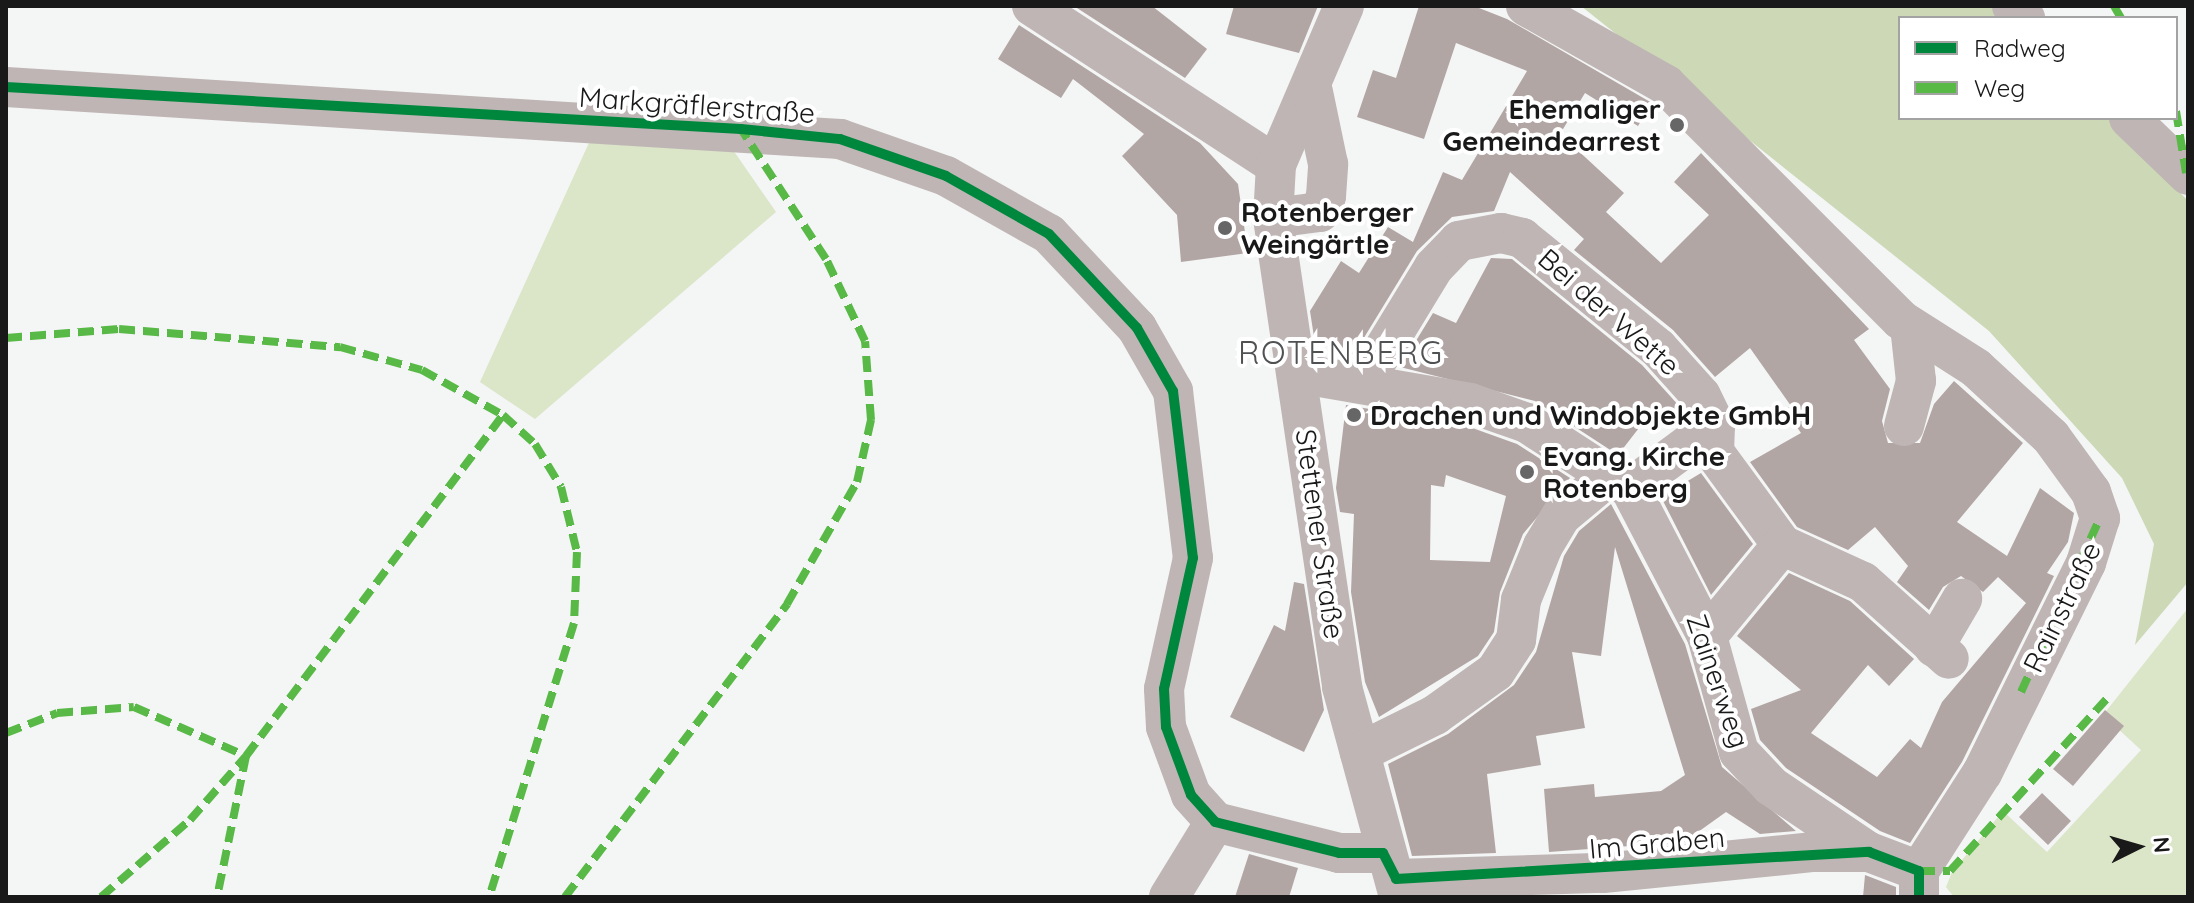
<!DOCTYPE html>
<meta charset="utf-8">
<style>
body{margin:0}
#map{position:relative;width:2194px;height:903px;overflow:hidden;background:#f4f5f5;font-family:Quicksand,sans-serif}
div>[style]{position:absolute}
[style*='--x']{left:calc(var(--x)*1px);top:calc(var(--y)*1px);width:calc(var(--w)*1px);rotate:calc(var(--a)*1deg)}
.green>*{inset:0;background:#dbe5c8}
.forest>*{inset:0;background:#ccd8b6}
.building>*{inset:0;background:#b2a6a5}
.minor>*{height:40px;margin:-20px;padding:0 20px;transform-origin:20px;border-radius:20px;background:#beb5b4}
.quiet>*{height:8px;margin-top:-4px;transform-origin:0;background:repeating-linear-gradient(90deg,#58b947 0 16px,transparent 0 24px)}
.cycleway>*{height:10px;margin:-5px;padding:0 5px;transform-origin:5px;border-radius:5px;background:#00873e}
.dots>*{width:22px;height:22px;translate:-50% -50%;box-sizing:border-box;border:4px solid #fff;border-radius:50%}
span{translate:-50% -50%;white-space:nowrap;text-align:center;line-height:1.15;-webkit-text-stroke:8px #fff;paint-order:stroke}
.street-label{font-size:28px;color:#19191a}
.poi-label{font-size:28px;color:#19191a;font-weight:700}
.right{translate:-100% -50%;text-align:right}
.left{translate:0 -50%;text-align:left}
.quarter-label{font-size:32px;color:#505153;letter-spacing:2px}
.frame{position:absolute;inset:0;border:8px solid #19191a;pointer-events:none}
.legend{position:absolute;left:1898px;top:16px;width:280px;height:104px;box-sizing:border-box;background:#fff;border:2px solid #a3a3a3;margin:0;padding:10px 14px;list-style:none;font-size:24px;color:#19191a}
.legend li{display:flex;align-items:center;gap:16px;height:40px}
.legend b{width:40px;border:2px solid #a3a3a3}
.north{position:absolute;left:2098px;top:807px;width:80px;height:80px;-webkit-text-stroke:6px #fff;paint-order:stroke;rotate:85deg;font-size:22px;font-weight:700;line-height:32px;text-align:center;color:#19191a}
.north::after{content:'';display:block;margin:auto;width:28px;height:36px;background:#19191a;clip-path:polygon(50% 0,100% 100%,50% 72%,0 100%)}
</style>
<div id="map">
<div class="green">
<div style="clip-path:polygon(593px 134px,731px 147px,776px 212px,535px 419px,480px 382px)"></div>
<div style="clip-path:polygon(2188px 608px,2188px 897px,1954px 897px,1946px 887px,1952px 872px,2003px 811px,2047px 852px,2141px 750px,2103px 715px)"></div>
</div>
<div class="forest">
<div style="clip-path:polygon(1581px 6px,1991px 6px,2005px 18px,1900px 18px,1900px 118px,2110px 118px,2188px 201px,2188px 582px,2135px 645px,2154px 544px,2122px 478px,1989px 331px)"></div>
</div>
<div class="building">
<div style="clip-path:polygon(1152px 6px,1207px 49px,1185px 78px,1077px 8px)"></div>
<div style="clip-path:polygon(1234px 6px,1318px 6px,1299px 53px,1226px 34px)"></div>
<div style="clip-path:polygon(1419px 6px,1474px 6px,1507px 19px,1652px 103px,1638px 126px,1585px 93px,1560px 134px,1624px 193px,1606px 212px,1661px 263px,1709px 215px,1674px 182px,1701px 153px,1869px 329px,1854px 340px,1890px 389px,1882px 421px,1888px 443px,1920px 443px,1934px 404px,1954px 381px,2023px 443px,1957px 522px,2007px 556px,2040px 488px,2074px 513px,2068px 542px,2047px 573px,2054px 576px,1962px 762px,1910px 843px,1880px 831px,1786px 768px,1760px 740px,1751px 709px,1801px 690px,1737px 636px,1789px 573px,1850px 601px,1914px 659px,1889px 686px,1868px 665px,1811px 733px,1877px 777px,1910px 739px,1921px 748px,1942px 702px,2026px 603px,1998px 577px,1983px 592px,1961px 576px,1943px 587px,1929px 610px,1897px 582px,1908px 566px,1875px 527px,1848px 550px,1797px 527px,1750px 462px,1801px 433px,1785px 410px,1791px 406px,1750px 348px,1715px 377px,1673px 330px,1574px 250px,1584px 239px,1510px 172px,1494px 211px,1452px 217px,1417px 251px,1351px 359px,1314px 337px,1310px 311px,1341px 261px,1359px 273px,1388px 227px,1413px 242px,1443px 172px,1462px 180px,1527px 71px,1456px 43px,1424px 139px,1357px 117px,1373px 70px,1396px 78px)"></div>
<div style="clip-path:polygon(1019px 25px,1200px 143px,1238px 184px,1248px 253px,1181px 262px,1177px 215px,1122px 156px,1144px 134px,1073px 79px,1061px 98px,998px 59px)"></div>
<div style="clip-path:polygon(1491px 258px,1512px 259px,1642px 365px,1681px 408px,1660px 428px,1649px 415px,1618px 455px,1535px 401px,1400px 367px,1433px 313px,1456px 323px)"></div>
<div style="clip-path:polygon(evenodd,1346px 405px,1464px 425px,1517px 444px,1570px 478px,1523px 534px,1500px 592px,1494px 632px,1478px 656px,1379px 717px,1365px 682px,1351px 592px,1354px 514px,1340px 512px,1336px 488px,1346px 405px,1446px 475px,1506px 496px,1490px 562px,1430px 560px,1431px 485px,1444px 487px,1446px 475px)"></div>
<div style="clip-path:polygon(1701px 473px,1753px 544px,1711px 595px,1661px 497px)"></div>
<div style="clip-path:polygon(1611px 504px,1685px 644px,1722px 767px,1796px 831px,1760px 834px,1726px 812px,1684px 842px,1549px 852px,1544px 789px,1594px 784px,1595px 797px,1661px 791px,1685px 775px,1615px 547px,1601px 656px,1572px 652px,1585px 728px,1536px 736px,1541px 765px,1487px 774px,1496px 853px,1412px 856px,1388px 764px,1448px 734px,1514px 685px,1536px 652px,1564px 556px,1579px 531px)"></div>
<div style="clip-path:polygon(1294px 582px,1304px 584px,1324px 710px,1304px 752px,1230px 717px,1274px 625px,1285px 631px)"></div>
<div style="clip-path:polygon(2105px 710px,2124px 726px,2073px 786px,2053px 769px)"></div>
<div style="clip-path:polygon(2042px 793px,2071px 821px,2048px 845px,2019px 817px)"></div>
<div style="clip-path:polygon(1249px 854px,1298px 868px,1289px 897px,1235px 897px)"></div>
<div style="clip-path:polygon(1865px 875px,1896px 887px,1896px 897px,1863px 897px)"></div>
</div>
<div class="minor">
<div style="--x:1032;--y:6;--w:291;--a:33.1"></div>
<div style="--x:1344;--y:6;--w:173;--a:113.2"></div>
<div style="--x:1276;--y:165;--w:53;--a:93.2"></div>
<div style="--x:1273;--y:218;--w:474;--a:81.6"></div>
<div style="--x:1342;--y:687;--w:218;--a:74.8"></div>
<div style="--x:1526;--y:6;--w:161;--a:29.4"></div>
<div style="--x:1666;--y:85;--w:332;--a:45"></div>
<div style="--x:1901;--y:320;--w:89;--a:32.6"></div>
<div style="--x:1976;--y:368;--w:102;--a:42.6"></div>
<div style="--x:2051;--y:437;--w:68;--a:54"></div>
<div style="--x:2091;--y:492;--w:28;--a:71"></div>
<div style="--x:2100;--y:518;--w:47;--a:107.3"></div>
<div style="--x:2086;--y:563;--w:234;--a:116.3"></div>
<div style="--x:1982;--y:773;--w:117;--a:122.7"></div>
<div style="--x:1919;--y:871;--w:26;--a:90"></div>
<div style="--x:2012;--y:6;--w:18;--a:43"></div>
<div style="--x:6;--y:87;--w:836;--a:3.57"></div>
<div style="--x:840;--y:139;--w:112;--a:19.2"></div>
<div style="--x:946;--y:176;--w:118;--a:29.4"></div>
<div style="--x:1049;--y:234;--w:129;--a:46.9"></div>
<div style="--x:1137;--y:328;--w:73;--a:60.3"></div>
<div style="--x:1173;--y:391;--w:168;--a:83.2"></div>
<div style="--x:1193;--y:558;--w:134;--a:102.5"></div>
<div style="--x:1164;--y:689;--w:38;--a:87"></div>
<div style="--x:1166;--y:727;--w:72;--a:69.8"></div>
<div style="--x:1191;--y:795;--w:36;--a:48"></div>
<div style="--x:2129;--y:118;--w:82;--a:44"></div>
<div style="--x:1273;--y:218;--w:47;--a:-7.3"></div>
<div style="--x:1320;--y:212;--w:17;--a:-69"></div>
<div style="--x:1326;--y:196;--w:32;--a:-86"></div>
<div style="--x:1328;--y:164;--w:74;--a:-101.8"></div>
<div style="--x:1297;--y:373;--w:176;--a:9.8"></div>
<div style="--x:1470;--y:403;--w:60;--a:19.3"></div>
<div style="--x:1527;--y:423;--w:98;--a:32.9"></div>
<div style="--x:1609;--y:476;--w:62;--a:140.2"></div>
<div style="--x:1561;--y:516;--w:35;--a:121"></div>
<div style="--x:1543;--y:546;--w:58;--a:112.2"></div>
<div style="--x:1521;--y:600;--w:40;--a:97.1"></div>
<div style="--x:1516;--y:640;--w:38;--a:123"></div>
<div style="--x:1495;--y:672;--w:74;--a:144.4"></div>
<div style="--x:1435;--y:715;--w:84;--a:153.7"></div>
<div style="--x:1365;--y:380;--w:132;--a:-58.6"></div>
<div style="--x:1434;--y:267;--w:36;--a:-46"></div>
<div style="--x:1459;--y:241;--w:43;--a:-10.8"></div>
<div style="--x:1501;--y:233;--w:22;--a:13"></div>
<div style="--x:1522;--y:238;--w:175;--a:39"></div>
<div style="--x:1658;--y:348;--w:64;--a:48.1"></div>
<div style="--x:1701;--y:396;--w:32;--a:64"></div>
<div style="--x:1715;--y:425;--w:27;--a:92"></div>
<div style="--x:1714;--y:452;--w:115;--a:53.8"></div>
<div style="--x:1782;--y:545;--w:89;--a:24.6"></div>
<div style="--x:1863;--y:582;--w:115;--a:41.8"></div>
<div style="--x:1904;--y:426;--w:47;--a:-75.1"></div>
<div style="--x:1916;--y:381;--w:55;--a:-96.2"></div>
<div style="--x:1609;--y:476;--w:24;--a:30"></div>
<div style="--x:1630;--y:488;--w:167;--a:62.5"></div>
<div style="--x:1707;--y:636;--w:120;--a:74.6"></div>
<div style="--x:1739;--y:752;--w:47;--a:46.7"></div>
<div style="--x:1771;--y:786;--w:118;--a:34"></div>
<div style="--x:1630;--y:488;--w:106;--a:-36.5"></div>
<div style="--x:1707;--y:636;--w:118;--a:-50.5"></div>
<div style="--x:1934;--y:647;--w:56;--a:-59.7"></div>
<div style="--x:1215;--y:822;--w:128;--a:14"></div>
<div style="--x:1339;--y:853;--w:44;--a:0"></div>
<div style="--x:1396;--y:879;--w:207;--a:-1.7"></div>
<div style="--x:1603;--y:873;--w:212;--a:-5.7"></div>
<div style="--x:1814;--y:852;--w:55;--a:0"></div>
<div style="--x:1869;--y:852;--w:53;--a:20.8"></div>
<div style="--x:1169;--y:897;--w:88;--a:-58.5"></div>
</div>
<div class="quiet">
<div style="--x:2114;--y:6;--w:14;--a:60"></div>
<div style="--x:2176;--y:111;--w:63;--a:80.8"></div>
<div style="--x:6;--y:338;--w:113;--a:-4.6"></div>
<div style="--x:119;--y:329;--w:222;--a:4.7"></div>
<div style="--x:340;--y:347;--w:85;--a:15.7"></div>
<div style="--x:422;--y:370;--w:93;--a:29.1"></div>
<div style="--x:503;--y:415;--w:43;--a:42.2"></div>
<div style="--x:535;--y:444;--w:50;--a:58.8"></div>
<div style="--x:561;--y:487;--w:67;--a:76.2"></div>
<div style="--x:577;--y:552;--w:71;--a:92.4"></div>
<div style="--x:574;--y:623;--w:287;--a:107.2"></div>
<div style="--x:2021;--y:692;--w:191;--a:-65.6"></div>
<div style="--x:6;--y:733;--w:55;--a:-21.4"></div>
<div style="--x:57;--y:713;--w:77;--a:-4.5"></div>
<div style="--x:134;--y:707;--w:122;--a:23.6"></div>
<div style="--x:246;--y:756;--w:427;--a:-53"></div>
<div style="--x:1919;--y:871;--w:31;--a:0"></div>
<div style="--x:1950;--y:871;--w:239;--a:-47.7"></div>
<div style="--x:101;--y:897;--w:118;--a:-40.9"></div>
<div style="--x:190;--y:820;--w:85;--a:-48.8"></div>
<div style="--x:246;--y:756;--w:144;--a:101.6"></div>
<div style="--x:565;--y:897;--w:368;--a:-52.8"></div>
<div style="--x:787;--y:604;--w:141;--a:-60.2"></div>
<div style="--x:857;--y:482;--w:64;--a:-77.3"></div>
<div style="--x:871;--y:420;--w:79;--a:-94.3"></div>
<div style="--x:865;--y:341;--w:91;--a:-115.4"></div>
<div style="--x:826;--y:259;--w:155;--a:-123.2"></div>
</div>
<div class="cycleway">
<div style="--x:6;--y:87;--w:736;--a:3.27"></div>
<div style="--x:741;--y:129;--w:100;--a:5.8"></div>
<div style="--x:840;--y:139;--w:112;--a:19.2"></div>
<div style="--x:946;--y:176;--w:118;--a:29.4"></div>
<div style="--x:1049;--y:234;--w:129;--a:46.9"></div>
<div style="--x:1137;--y:328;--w:73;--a:60.3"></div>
<div style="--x:1173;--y:391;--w:168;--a:83.2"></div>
<div style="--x:1193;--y:558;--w:134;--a:102.5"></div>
<div style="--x:1164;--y:689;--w:38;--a:87"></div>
<div style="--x:1166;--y:727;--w:72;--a:69.8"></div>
<div style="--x:1191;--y:795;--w:36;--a:48"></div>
<div style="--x:1215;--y:822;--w:128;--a:14"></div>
<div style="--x:1339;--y:853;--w:44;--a:0"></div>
<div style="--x:1383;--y:853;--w:29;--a:63"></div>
<div style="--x:1396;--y:879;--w:474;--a:-3.3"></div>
<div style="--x:1869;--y:852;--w:53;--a:20.8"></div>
<div style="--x:1919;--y:871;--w:26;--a:90"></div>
</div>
<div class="dots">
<div style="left:1677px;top:125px;background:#666667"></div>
<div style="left:1225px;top:228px;background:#666667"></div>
<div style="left:1354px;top:415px;background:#666667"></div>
<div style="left:1527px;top:472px;background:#666667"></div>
</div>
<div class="street-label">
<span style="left:697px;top:105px;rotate:4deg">Markgräflerstraße</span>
<span style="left:1609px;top:312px;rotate:41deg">Bei der Wette</span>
<span style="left:1320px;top:534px;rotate:82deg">Stettener Straße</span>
<span style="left:2062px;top:607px;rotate:-64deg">Rainstraße</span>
<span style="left:1718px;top:681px;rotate:71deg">Zainerweg</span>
<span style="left:1657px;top:843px;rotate:-5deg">Im Graben</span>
</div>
<div class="poi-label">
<span class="right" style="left:1661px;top:125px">Ehemaliger<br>Gemeindearrest</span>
<span class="left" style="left:1241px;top:228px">Rotenberger<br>Weingärtle</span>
<span class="left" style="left:1370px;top:415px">Drachen und Windobjekte GmbH</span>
<span class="left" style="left:1543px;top:472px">Evang. Kirche<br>Rotenberg</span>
</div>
<div class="quarter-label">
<span style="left:1341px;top:352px">ROTENBERG</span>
</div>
<div class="frame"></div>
<ul class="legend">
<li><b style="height:10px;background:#00873e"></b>Radweg</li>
<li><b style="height:10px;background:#58b947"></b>Weg</li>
</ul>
<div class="north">N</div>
</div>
